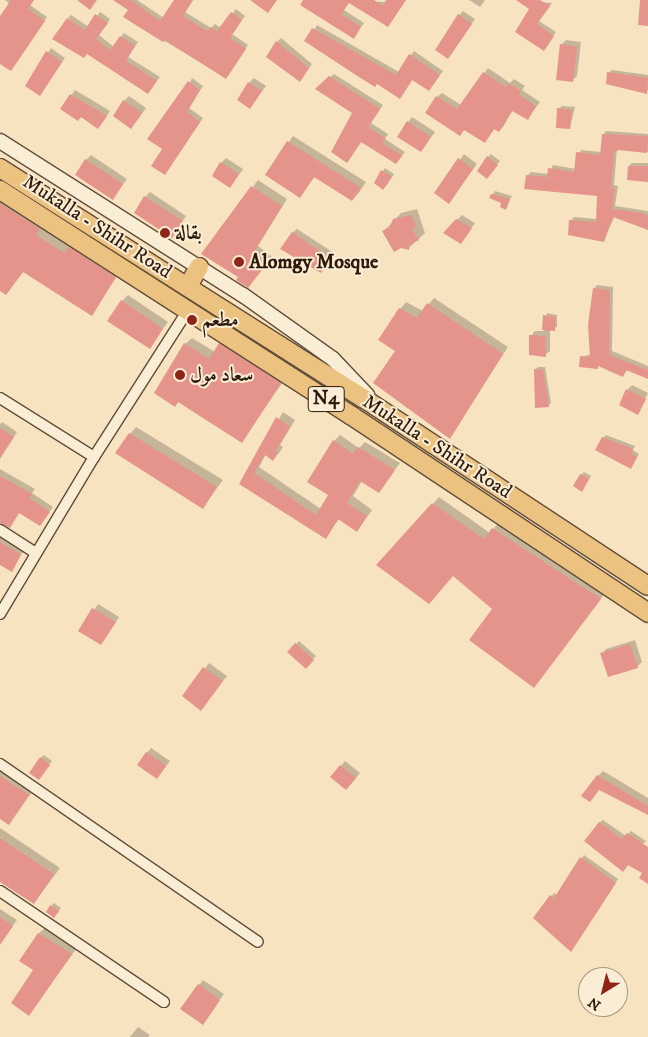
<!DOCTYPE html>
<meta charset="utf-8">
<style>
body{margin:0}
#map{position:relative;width:648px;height:1037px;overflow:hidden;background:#f7e3bf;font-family:"IM FELL DW Pica",Amiri,serif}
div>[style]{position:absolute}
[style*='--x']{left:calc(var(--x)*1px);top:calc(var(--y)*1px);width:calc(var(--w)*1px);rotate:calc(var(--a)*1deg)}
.shadow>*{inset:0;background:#0003}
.building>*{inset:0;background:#e4948b}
.roads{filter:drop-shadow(1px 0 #604c39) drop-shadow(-1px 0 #604c39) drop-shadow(0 1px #604c39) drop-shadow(0 -1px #604c39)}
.street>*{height:10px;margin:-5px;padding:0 5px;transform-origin:5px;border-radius:5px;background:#faedd5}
.secondary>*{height:14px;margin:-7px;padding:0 7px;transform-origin:7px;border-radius:7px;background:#faedd5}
.highway>*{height:18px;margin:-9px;padding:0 9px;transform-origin:9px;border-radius:9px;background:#ecc280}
.dots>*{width:14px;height:14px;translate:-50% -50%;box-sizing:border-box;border:2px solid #faedd5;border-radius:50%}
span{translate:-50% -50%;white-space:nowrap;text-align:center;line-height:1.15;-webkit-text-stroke:4px #faedd5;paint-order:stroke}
.shield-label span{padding:1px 4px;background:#faedd5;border:1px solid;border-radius:4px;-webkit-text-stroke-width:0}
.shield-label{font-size:19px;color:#2d1a0c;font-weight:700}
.street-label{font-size:20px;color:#2d1a0c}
.poi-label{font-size:20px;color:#2d1a0c;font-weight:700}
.left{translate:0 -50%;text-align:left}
.north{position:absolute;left:578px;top:967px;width:50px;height:50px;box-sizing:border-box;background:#faedd5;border:1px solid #a89985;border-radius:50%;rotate:216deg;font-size:14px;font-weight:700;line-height:20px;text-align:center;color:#2d1a0c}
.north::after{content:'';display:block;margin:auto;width:18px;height:22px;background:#8f2418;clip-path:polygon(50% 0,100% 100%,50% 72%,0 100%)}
</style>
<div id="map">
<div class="shadow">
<div style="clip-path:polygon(5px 0,34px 0,30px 5px,47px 17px,14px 66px,0 62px,0 19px,10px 4px)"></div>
<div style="clip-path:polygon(116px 0,137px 0,164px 18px,176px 0,193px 0,185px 12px,211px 28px,215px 24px,221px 28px,236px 9px,245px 16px,232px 34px,248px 45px,226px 78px,125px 17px,129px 10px)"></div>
<div style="clip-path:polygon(305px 0,387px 2px,406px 0,388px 26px,349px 2px,344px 10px,364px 23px,353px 38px)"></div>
<div style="clip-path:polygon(469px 0,485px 0,480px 7px)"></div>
<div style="clip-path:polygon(518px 0,552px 3px,539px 21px,556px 32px,543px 49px,531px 9px)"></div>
<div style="clip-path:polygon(463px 11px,475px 19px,448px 58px,459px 15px)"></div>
<div style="clip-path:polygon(100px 12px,110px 19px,99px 35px,114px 47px,124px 33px,138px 42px,128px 57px,160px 77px,148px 92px,68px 18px,71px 15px,89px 27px)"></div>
<div style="clip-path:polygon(317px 25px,399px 72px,414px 51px,443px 71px,429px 90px,413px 79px,403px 94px,306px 41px)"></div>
<div style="clip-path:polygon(281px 38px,312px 64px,300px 80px,277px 42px)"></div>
<div style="clip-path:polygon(566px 40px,581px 42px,577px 76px,572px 81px,561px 45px)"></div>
<div style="clip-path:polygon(51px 48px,65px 58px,40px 95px,27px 86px)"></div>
<div style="clip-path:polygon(488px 68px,510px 83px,514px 79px,525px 86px,522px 90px,540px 102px,528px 118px,513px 110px,503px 127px,499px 131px,495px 128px,484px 142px,465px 129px,460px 134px,437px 97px,442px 93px,461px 105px)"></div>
<div style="clip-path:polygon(612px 70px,648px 75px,648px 91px,609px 73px)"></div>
<div style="clip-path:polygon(334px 74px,383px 105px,371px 123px,388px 134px,385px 139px,405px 152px,396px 163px,362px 141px,350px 158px,354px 112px,317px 89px)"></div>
<div style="clip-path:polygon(192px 78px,203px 86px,189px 108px,203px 118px,165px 174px,163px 148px)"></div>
<div style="clip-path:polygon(254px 78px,266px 86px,250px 107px,249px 83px)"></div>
<div style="clip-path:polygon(75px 90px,110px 111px,102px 123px,62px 109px)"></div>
<div style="clip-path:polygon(129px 96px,146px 108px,136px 122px,124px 101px)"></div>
<div style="clip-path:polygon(562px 106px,575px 107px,570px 127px,559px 109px)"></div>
<div style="clip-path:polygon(412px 117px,435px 132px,421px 151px,408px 122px)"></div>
<div style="clip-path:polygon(606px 131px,648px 134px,648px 152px,617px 149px,614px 185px,618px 186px,615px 206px,648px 211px,648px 228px,615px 216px,603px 241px,571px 221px,574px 217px,597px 219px,598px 195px,527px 176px,531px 172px,549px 174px,553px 165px,576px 169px,581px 150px,602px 152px,603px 135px)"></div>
<div style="clip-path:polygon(293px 136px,366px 182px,358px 194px,352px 199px,315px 176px,300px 196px,266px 174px)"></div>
<div style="clip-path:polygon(464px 154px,477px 164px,449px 202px,436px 193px)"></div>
<div style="clip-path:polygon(491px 154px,500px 161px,490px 174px,488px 157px)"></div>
<div style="clip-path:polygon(91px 155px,127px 179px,113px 198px,86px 160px)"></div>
<div style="clip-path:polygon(226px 158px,243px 169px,230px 187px,221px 163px)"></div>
<div style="clip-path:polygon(632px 163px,648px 163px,648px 181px,629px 166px)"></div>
<div style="clip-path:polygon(385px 168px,394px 174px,386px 186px,375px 183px)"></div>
<div style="clip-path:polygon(258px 180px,287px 199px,258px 246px,272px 257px,254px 280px,240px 277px,202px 254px)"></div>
<div style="clip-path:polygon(0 190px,46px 222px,42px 228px,71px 247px,76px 241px,121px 270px,91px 315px,24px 271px,6px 293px,0 289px)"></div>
<div style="clip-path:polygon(495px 191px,512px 196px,505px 208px,503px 202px,491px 197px)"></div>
<div style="clip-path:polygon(150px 192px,186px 216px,172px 236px,145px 197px)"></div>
<div style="clip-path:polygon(417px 209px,425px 233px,408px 249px,384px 231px,401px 213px)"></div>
<div style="clip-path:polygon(462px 215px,475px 223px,465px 237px,457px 220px)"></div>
<div style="clip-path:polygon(297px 229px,334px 253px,321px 271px,292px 233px)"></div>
<div style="clip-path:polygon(597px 285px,613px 287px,612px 351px,648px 366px,648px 377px,628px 369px,623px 376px,599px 365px,597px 368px,582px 357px,591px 354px,594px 289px)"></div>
<div style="clip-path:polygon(128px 295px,168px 322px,149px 347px,122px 301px)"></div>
<div style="clip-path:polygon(434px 298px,508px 347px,450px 437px,396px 350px,400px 309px,406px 302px,423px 311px)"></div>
<div style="clip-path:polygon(547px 313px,557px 315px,557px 327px,550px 329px,550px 351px,545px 355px,531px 336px,535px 331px,544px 331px)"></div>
<div style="clip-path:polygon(192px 338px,215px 352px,226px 338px,287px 376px,242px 441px,179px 401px,175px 405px,185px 344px)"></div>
<div style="clip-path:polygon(538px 367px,545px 367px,551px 403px,548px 406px,535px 370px)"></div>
<div style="clip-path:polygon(632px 385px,648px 393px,638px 413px,627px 390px)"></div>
<div style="clip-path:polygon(283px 412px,295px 420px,280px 445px,283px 447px,279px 453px,273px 459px,266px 454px,259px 467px,321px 509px,330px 495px,334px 441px,340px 435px,359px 448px,365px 442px,400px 463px,379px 491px,362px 481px,353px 496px,372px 510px,357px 531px,339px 519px,326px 537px,241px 483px)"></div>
<div style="clip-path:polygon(2px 422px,17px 432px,0 459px,0 424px)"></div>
<div style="clip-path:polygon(136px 427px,223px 480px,203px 507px,130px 434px)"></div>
<div style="clip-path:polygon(606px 435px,635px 446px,633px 450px,639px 454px,631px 467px,603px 438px)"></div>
<div style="clip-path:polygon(0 469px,35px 489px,32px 493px,53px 507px,40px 525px,20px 512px,9px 527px,0 524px)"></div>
<div style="clip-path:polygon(584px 472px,591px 476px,584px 487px,581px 475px)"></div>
<div style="clip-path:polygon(439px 497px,490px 533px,499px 522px,606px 592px,534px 686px,494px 608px,454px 575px,433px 504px)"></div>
<div style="clip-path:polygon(0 530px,24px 550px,12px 571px,0 563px)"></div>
<div style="clip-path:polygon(98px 604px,119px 617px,101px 644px,80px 631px)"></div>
<div style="clip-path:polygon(635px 640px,642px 662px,637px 667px,602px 654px,606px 649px)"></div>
<div style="clip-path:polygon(299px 641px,316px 656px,306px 667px,289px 652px)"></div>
<div style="clip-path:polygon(209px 663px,227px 676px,201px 709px,184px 696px)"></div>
<div style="clip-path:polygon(151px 748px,170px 761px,161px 773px,138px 764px)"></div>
<div style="clip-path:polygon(44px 755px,52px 761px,41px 776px,41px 758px)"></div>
<div style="clip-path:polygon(345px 761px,360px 773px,351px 784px,341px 766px)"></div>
<div style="clip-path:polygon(0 765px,35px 788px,9px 824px,0 818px)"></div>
<div style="clip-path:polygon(603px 771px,648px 798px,648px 814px,598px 776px)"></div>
<div style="clip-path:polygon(603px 820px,626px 836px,631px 831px,646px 841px,642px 845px,648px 850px,648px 883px,644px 873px,629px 864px,623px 871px,600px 822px)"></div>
<div style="clip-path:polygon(0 828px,60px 868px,34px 903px,0 881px)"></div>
<div style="clip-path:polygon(584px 855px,618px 879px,571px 950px,534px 918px,554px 893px,557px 895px)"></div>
<div style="clip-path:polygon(54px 903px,61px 908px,57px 913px,51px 906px)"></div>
<div style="clip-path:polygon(0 909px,17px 920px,3px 939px,0 938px)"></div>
<div style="clip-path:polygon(45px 928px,77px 948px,29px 1014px,38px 934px)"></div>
<div style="clip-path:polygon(203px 980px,224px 994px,203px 1023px,199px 985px)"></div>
<div style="clip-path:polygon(138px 1027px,150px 1035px,148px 1037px,130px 1037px)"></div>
</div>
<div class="building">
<div style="clip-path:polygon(11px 0,34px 0,28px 9px,45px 21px,11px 71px,0 64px,0 16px)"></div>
<div style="clip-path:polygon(77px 0,97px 0,90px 10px)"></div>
<div style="clip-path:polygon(113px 0,131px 0,160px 21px,174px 0,193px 0,183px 16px,207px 31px,211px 27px,217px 31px,231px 12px,242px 20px,230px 38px,246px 49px,226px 79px,165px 40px,163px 42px,123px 17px,128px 10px)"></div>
<div style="clip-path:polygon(250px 0,277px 0,268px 13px)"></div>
<div style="clip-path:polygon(303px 0,374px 0,383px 6px,386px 0,406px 0,388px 27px,349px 3px,341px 14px,361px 27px,354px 39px,300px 5px)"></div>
<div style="clip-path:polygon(516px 0,540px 0,550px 6px,537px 24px,554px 36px,544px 51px,515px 32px,529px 9px)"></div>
<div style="clip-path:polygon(640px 0,648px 0,648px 26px,638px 25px)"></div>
<div style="clip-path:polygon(95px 14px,108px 23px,96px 39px,110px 50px,120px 36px,135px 46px,126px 61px,157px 81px,148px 94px,87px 54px,84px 58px,52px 39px,67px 18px,85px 30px)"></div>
<div style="clip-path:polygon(458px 14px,472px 24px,448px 59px,435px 50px)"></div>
<div style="clip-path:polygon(312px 28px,396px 75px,409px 54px,440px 75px,429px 91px,412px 80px,400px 99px,377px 84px,375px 87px,359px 77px,304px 41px)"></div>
<div style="clip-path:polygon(276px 41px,309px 68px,300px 82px,266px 57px)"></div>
<div style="clip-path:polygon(560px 44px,577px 47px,573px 82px,556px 80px)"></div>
<div style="clip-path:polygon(46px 51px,62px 62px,40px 96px,25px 86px)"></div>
<div style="clip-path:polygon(483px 72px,506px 87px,508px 83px,521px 91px,519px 95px,536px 106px,528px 120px,512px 111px,499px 132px,494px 129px,485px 143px,464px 130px,460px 136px,425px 113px,436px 96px,457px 109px)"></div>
<div style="clip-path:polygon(607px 72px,648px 78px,647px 94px,606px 84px)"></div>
<div style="clip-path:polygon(329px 76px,380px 109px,368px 127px,385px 138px,382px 143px,402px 156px,396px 164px,361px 142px,347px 163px,331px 152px,352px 113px,315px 89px)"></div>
<div style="clip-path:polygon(188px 81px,200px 90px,187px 112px,200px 122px,165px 175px,151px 166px,162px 149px,147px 139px)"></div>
<div style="clip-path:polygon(248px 82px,262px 91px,250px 109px,237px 100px)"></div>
<div style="clip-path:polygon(70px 94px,107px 116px,98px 129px,81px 117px,78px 121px,60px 109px)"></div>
<div style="clip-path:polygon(123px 100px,142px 113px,131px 129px,113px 116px)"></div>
<div style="clip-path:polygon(557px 108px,572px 110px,570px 129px,556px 128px)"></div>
<div style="clip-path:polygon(407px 121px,431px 137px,421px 152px,397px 137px)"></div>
<div style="clip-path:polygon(602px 134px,648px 136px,647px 153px,618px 150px,614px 153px,611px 188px,615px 189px,612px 209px,643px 213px,648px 216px,648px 230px,613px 217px,604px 242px,568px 235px,569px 220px,596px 222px,597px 196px,524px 189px,526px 175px,547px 177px,548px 168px,574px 172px,576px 152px,600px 155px)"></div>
<div style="clip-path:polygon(287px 141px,361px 188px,352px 201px,314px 177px,300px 198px,265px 175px)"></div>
<div style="clip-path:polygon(487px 156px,498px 165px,487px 179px,477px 171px)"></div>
<div style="clip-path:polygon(458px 158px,473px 169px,449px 204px,434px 193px)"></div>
<div style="clip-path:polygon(85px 159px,123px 184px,113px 200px,75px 175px)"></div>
<div style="clip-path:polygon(220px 162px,239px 174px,230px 188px,212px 176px)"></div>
<div style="clip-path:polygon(628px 166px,648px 166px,648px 182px,627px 180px)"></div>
<div style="clip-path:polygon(381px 170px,392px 177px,383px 190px,374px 183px)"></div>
<div style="clip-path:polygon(251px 186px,282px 206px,253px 253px,267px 263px,248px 288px,236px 280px,238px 277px,201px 254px)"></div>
<div style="clip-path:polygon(491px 194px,510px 199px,506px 210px,500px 207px,501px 203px,489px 198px)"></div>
<div style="clip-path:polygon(144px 196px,183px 221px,172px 238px,134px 213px)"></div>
<div style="clip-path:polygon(0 203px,40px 229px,36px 235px,64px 253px,69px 247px,116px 277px,92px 316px,23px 272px,6px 295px,0 291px)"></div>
<div style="clip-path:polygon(411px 215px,417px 227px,412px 229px,419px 240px,409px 245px,409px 250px,401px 248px,394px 252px,382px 231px,390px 227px,393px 219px)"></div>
<div style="clip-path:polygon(456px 219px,472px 228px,461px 244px,443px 233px)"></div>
<div style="clip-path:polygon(292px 232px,330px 258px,321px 273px,280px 249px)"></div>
<div style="clip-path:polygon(593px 288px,610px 290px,609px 355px,648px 370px,648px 379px,626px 370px,623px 377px,598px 366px,598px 369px,579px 367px,580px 356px,590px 357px,588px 325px)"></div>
<div style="clip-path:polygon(121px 300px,163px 329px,150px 349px,107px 321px)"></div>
<div style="clip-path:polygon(427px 303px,503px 354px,450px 439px,373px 383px,395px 351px,378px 340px,399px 308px,417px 318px)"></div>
<div style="clip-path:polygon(543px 315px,555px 317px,555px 331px,542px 330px)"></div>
<div style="clip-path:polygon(529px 335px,545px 336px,546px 357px,529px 355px)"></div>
<div style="clip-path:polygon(184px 343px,209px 359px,219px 343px,281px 383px,242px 443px,178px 402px,175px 407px,154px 393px)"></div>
<div style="clip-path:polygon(534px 369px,543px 370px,549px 407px,535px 408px)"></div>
<div style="clip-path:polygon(626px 389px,646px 399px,638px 415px,619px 405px)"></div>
<div style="clip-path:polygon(276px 417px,290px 427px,275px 451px,278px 453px,273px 461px,265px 455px,254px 473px,316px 515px,328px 495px,307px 482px,333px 440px,353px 454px,358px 447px,395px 470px,379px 493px,360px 481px,347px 503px,367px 516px,357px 532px,338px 519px,326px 539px,239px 484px)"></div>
<div style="clip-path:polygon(0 428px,14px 437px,0 458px)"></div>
<div style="clip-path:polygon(129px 433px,217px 487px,203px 509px,115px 453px)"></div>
<div style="clip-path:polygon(602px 437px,633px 449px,631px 453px,637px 457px,631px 469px,595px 450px)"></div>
<div style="clip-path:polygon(580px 474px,589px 479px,582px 492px,573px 486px)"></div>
<div style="clip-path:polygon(0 476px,32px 494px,29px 498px,50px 512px,40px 526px,19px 513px,10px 528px,0 523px)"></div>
<div style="clip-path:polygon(432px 503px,484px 539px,492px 528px,601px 599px,534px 688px,469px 640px,492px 609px,453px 576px,429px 604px,376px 565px)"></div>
<div style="clip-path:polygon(0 538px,1px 543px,21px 554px,12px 572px,0 565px)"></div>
<div style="clip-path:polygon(92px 608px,116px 622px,101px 645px,78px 631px)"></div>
<div style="clip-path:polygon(295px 643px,314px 660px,306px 669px,287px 652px)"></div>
<div style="clip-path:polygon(630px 644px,638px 668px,608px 677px,600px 653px)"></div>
<div style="clip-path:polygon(203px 667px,223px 681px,201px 711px,182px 696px)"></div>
<div style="clip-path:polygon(146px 752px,166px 766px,157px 779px,137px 765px)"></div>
<div style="clip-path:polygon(40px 757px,50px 765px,39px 780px,29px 773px)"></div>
<div style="clip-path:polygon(340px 765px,356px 778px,346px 790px,330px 777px)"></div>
<div style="clip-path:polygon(597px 775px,648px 806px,648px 815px,599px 790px,590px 802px,581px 796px)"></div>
<div style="clip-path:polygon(0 776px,29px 795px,9px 825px,0 819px)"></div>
<div style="clip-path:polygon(599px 822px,622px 839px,627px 833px,648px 847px,648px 884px,639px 878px,642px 873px,628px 865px,623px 872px,584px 841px)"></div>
<div style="clip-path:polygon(0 838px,54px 874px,34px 904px,0 882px)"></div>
<div style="clip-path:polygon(580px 857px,616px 883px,571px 952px,533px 918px,550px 895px,554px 898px)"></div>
<div style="clip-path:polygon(50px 905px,59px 911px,54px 918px,46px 912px)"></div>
<div style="clip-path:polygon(0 917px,13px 926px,0 945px)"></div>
<div style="clip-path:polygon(38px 933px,72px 954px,29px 1016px,11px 1003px,33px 970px,19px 961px)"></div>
<div style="clip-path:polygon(198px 984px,220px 1000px,203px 1025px,180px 1009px)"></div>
</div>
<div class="roads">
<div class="street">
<div style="--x:0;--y:398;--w:111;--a:32.1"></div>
<div style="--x:0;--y:530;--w:43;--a:32.6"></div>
<div style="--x:0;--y:614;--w:183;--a:-59.1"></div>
<div style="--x:94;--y:457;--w:174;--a:-57.4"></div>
<div style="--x:0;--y:764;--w:313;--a:34.6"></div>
<div style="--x:0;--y:891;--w:198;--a:34.1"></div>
</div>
<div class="secondary">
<div style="--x:0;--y:141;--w:288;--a:32.4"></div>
<div style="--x:243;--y:295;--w:110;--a:35.4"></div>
<div style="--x:333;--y:359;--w:50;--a:46.6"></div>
</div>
<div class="highway">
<div style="--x:0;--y:168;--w:430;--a:32.4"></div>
<div style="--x:363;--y:398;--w:341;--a:33.4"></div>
<div style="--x:0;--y:190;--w:418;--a:32.7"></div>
<div style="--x:352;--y:416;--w:356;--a:33.6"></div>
<div style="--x:188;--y:286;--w:22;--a:-60"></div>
</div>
</div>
<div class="dots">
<div style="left:165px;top:233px;background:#8f2418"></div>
<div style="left:239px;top:262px;background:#8f2418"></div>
<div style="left:192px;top:320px;background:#8f2418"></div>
<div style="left:180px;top:375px;background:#8f2418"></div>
</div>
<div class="shield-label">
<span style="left:326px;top:399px">N4</span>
</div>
<div class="street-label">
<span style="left:97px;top:227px;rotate:33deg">Mukalla - Shihr Road</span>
<span style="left:437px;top:447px;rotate:33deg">Mukalla - Shihr Road</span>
</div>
<div class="poi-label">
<span class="left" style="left:175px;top:233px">بقالة</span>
<span class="left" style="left:249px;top:262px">Alomgy Mosque</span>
<span class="left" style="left:202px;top:320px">مطعم</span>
<span class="left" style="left:190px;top:375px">سعاد مول</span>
</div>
<div class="north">N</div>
</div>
